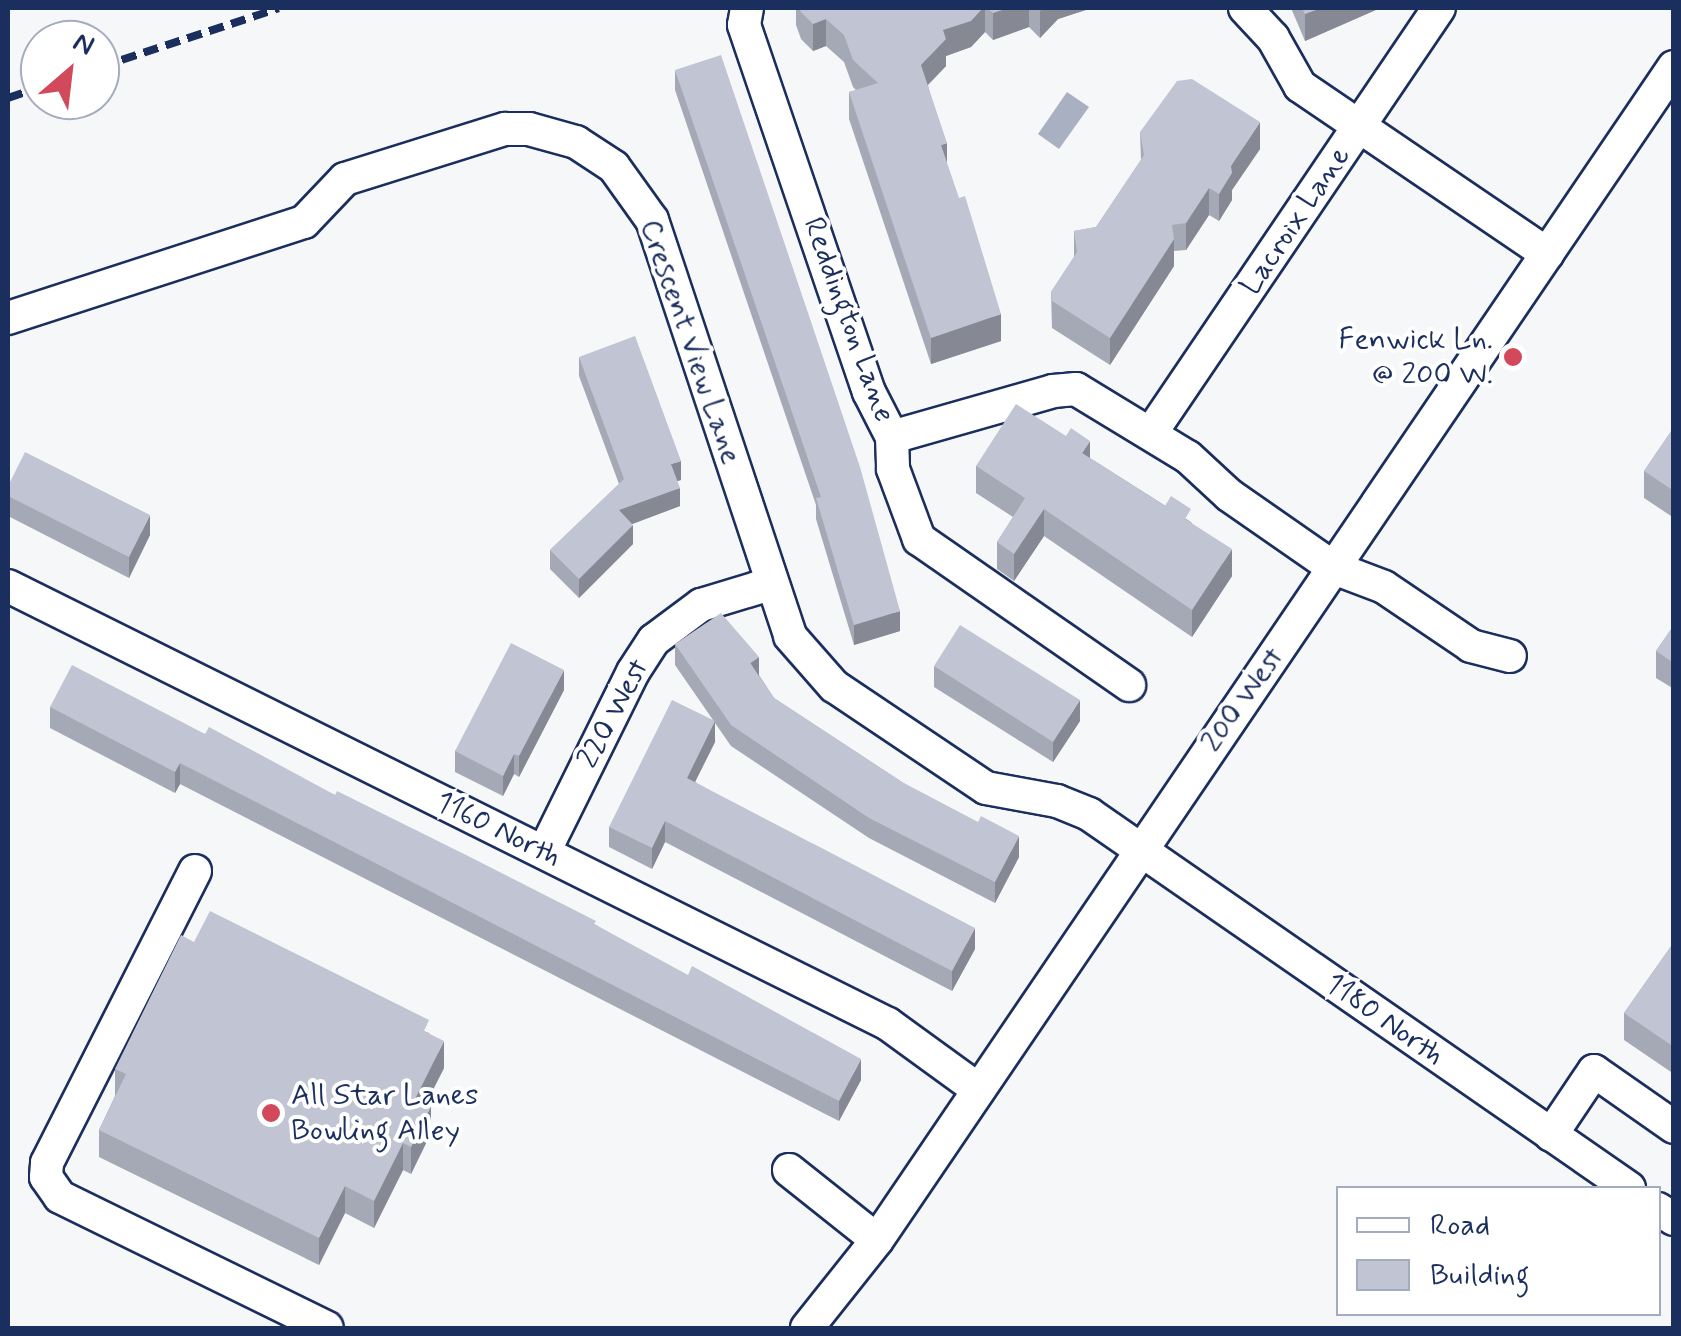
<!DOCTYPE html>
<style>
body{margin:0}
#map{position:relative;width:1681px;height:1336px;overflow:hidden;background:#f6f7f9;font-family:Mynerve,sans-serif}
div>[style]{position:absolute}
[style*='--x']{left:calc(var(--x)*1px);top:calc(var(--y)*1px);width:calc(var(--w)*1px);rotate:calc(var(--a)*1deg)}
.water>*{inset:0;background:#a9b0c1}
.roads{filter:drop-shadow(2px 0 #1b2f5e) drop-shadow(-2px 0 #1b2f5e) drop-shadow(0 2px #1b2f5e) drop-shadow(0 -2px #1b2f5e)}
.minor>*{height:32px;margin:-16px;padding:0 16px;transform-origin:16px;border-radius:16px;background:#fff}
.rail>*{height:8px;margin-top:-4px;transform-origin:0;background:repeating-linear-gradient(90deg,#1b2f5e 0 15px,transparent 0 23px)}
.wall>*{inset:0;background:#a5a9b5}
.shaded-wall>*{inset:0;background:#868994}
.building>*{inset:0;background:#c0c4d3}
.dots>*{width:28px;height:28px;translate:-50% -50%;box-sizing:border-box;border:5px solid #fff;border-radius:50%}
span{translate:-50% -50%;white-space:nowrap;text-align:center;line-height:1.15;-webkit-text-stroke:8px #fff;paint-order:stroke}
.street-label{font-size:30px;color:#1b2f5e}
.poi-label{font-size:30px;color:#1b2f5e}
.right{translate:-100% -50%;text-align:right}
.left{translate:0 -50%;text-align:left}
.frame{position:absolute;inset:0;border:10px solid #1b2f5e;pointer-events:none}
.legend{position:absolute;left:1336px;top:1186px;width:325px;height:130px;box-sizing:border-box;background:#fff;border:2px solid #a4acbf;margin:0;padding:12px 18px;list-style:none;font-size:30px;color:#1b2f5e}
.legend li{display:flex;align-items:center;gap:20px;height:50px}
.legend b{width:50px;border:2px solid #a4acbf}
.north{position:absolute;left:20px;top:20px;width:100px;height:100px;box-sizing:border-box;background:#fff;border:2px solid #a4acbf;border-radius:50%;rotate:28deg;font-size:28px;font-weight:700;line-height:40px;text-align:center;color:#1b2f5e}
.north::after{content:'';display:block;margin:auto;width:35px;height:45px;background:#d1495b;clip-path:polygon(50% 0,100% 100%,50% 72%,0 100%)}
</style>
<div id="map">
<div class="water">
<div style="clip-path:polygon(1067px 92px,1089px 107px,1059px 149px,1038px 134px)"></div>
</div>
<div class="roads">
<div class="minor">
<div style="--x:747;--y:8;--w:17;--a:100"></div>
<div style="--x:744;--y:25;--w:388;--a:71.2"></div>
<div style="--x:869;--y:392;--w:51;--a:62.9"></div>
<div style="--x:892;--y:437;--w:167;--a:-15.9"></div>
<div style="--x:1053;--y:391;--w:23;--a:-5"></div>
<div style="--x:1076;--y:389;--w:131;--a:31.3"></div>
<div style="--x:1188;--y:457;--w:56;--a:42.8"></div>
<div style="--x:1229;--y:495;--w:128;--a:34.8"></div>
<div style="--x:1334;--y:568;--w:53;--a:20.8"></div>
<div style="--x:1384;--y:587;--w:105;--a:34.1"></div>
<div style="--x:1471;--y:646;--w:40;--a:14.4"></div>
<div style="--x:1245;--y:8;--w:41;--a:47"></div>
<div style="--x:1273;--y:38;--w:55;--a:60.6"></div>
<div style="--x:1300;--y:86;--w:299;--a:34.2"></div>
<div style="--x:8;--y:318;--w:311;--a:-18"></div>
<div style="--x:304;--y:222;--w:59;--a:-46.4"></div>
<div style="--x:345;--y:179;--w:168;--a:-17.4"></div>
<div style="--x:505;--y:129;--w:24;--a:0"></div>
<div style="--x:529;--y:129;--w:49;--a:15.5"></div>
<div style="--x:576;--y:142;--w:45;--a:33.3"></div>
<div style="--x:614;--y:167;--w:65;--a:54.4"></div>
<div style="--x:652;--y:220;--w:438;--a:71.6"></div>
<div style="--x:790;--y:636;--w:67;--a:48.7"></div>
<div style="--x:834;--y:686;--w:183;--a:33.9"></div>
<div style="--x:986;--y:788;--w:72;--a:10.4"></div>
<div style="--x:1057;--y:801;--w:35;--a:22"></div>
<div style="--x:1089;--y:814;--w:657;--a:34.71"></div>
<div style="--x:1151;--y:433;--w:513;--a:-55.88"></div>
<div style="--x:892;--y:437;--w:32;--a:88"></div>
<div style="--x:893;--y:469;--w:75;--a:69.6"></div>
<div style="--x:919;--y:539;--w:256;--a:34.8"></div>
<div style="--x:8;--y:586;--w:983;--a:26.46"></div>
<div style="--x:888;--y:1024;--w:112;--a:36"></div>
<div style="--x:544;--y:852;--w:201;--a:-63.7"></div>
<div style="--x:633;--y:672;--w:38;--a:-57"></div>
<div style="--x:654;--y:640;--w:59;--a:-36.7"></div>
<div style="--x:701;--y:605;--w:72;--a:-16.9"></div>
<div style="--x:195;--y:871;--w:327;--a:116.9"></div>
<div style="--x:47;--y:1163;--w:14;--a:94"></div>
<div style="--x:46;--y:1177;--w:24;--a:55"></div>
<div style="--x:60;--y:1197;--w:297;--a:26.1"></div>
<div style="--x:1551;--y:1135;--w:77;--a:-56.1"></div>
<div style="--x:1594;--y:1071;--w:98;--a:35"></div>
<div style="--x:789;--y:1170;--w:112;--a:38.5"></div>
<div style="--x:1658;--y:1209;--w:19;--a:32"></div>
<div style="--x:807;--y:1328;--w:112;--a:-51.5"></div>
<div style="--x:877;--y:1240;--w:1418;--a:-55.81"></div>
</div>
</div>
<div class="rail">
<div style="--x:100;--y:67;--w:188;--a:-18.2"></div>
<div style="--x:8;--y:98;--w:34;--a:-19"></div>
</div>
<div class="wall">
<div style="clip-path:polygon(796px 8px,1092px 8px,1058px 19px,1040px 38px,1029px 27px,993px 40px,985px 32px,971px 47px,946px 56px,946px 66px,928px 85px,947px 164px,1001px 341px,931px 364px,849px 119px,849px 92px,856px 90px,853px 87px,844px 62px,826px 46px,813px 51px,801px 39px,796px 25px)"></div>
<div style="clip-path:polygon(1291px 8px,1378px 8px,1378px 9px,1305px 41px)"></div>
<div style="clip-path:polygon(675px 70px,900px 631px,854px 645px,816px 519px,816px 505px,675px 90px)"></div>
<div style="clip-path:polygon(1140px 132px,1260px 149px,1232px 190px,1232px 200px,1219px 221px,1209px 215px,1186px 250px,1174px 251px,1174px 266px,1110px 365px,1052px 328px,1051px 292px,1074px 257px,1074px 231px,1096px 227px,1141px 160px)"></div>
<div style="clip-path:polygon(579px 357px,681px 480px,677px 481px,680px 506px,632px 524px,633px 544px,579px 598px,550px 569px,550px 550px,619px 484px,579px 376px)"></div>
<div style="clip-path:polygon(1674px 427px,1674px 518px,1644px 498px,1644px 471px)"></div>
<div style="clip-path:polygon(1090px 458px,1191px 522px,1232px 576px,1192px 637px,1044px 536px,1014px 581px,997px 569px,997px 542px,1013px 517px,976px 493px,976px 466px)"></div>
<div style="clip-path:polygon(8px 486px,150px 535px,129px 578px,8px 516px)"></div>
<div style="clip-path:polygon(1674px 625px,1674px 689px,1656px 678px,1656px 651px)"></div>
<div style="clip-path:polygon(675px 644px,759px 675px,774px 698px,902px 782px,1019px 857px,995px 903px,869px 838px,731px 746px,715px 723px,715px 742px,695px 782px,975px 949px,952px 991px,665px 842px,652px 869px,609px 847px,609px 827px,713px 720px,675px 665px)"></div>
<div style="clip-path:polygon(934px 666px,1080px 721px,1053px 762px,934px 687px)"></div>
<div style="clip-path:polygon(564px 690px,519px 777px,514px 774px,503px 796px,455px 772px,455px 751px)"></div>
<div style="clip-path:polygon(50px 707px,205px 734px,335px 795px,596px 925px,861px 1080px,839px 1121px,180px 784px,175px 793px,50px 728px)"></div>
<div style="clip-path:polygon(194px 942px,429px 1033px,444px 1068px,426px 1104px,431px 1133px,411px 1174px,403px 1170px,374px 1228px,345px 1213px,319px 1265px,99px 1157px,99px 1130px,115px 1096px,115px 1069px)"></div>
<div style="clip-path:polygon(1674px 942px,1674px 1074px,1624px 1040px,1624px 1013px)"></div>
</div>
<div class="shaded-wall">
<div style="clip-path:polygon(983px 8px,985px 8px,985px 32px,971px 47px,946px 56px,946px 66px,921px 92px,921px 65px,943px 30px)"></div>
<div style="clip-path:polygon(1008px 8px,1029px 8px,1029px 27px,993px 40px,993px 13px)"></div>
<div style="clip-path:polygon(1044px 8px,1092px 8px,1058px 19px,1040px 38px,1040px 11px)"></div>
<div style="clip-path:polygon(1321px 8px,1378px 8px,1378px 9px,1305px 41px,1305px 14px)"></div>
<div style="clip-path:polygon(826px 19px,826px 46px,813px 51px,813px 24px)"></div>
<div style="clip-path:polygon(1260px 122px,1260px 149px,1232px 190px,1232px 200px,1219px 221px,1219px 194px,1231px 166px)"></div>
<div style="clip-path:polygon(947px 143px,947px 170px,941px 145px)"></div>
<div style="clip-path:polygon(1209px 188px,1209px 215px,1186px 250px,1186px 223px)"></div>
<div style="clip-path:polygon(1174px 239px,1174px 266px,1110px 365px,1110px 338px)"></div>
<div style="clip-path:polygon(1001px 314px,1001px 341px,931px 364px,931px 338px)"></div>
<div style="clip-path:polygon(1090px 441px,1090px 467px,1082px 453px)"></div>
<div style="clip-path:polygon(681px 461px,681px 480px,671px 483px,671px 464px)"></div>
<div style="clip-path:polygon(680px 488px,680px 506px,619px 529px,619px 510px)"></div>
<div style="clip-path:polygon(1044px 509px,1044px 536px,1014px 581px,1014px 554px)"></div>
<div style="clip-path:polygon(150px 515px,150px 535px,129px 578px,129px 557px)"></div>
<div style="clip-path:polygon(633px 525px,633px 544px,579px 598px,579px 579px)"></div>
<div style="clip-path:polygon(1232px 549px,1232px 576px,1192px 637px,1192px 610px)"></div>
<div style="clip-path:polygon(900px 611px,900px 631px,854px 645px,854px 625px)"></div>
<div style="clip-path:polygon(759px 657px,759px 677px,750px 663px)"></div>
<div style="clip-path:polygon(564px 670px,564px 690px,519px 777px,519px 756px)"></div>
<div style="clip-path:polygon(1080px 700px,1080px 721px,1053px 762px,1053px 742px)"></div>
<div style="clip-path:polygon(715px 721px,715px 742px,687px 798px,687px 778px)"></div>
<div style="clip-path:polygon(514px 754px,514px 774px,503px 796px,503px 776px)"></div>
<div style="clip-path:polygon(180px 763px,180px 784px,175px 793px,175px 772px)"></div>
<div style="clip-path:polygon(665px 821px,665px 842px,652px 869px,652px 848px)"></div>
<div style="clip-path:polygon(1019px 836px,1019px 857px,995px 903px,995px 882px)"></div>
<div style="clip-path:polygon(975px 928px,975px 949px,952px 991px,952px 971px)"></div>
<div style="clip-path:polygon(444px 1041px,444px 1068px,415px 1125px,415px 1099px)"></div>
<div style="clip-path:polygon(861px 1059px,861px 1080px,839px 1121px,839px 1101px)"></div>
<div style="clip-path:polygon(431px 1106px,431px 1133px,411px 1174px,411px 1147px)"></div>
<div style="clip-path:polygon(403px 1143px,403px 1170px,374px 1228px,374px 1201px)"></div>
<div style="clip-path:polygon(345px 1186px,345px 1213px,319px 1265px,319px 1238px)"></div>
</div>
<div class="building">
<div style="clip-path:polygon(799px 8px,983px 8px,971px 21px,943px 30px,946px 39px,921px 65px,947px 143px,941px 145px,959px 198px,965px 196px,1001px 314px,931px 338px,849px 92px,878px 83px,853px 60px,844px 35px,826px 19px,813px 24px,801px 12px)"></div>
<div style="clip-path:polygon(987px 8px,1008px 8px,993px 13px)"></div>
<div style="clip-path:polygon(1302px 8px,1321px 8px,1305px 14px)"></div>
<div style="clip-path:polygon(721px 55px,860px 467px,900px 611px,854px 625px,816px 498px,821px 497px,675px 70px)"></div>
<div style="clip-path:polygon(1192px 79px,1260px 122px,1231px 166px,1232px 173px,1219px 194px,1209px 188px,1186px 223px,1172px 225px,1174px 239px,1110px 338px,1052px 301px,1051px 292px,1077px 252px,1074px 231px,1096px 227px,1144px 155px,1140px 132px,1177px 81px)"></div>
<div style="clip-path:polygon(635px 336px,681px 461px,671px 464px,680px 488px,619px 510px,633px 525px,579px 579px,550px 550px,624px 479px,579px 357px)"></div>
<div style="clip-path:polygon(1016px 404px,1066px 436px,1071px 428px,1090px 441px,1082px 453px,1165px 506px,1171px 496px,1191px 509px,1185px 519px,1232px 549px,1192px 610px,1044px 509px,1014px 554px,997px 542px,1025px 498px,976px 466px)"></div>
<div style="clip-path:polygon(1674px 427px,1674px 491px,1644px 471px)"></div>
<div style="clip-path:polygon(25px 452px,150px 515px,129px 557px,8px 496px,8px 486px)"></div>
<div style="clip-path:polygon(721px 613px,759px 657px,750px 663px,774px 698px,902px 782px,978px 822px,981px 816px,1019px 836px,995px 882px,869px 818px,731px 725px,675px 644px)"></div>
<div style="clip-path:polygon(960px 625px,1080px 700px,1053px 742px,934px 666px)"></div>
<div style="clip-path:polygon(1674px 625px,1674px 663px,1656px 651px)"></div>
<div style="clip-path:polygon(511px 643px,564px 670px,519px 756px,514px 754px,503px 776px,455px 751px)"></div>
<div style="clip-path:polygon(72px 665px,205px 734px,209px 727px,335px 795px,337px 791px,470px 857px,596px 921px,594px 924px,688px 975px,692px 966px,861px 1059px,839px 1101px,180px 763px,175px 772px,50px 707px)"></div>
<div style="clip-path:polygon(672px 700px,715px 721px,687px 778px,975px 928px,952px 971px,665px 821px,652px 848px,609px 827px)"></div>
<div style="clip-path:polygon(210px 911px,429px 1020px,424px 1031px,444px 1041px,415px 1099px,431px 1106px,411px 1147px,403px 1143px,374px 1201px,345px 1186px,319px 1238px,99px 1130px,126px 1074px,115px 1069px,181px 935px,194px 942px)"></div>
<div style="clip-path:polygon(1674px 942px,1674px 1047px,1624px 1013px)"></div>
</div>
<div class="dots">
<div style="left:1513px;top:357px;background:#d1495b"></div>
<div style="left:271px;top:1113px;background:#d1495b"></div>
</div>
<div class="street-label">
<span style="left:1296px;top:221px;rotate:-56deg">Lacroix Lane</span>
<span style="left:848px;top:320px;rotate:70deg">Reddington Lane</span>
<span style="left:690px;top:342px;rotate:71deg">Crescent View Lane</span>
<span style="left:1243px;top:700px;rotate:-55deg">200 West</span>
<span style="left:614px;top:714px;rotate:-62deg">220 West</span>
<span style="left:498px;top:830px;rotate:26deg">1160 North</span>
<span style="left:1384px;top:1020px;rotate:35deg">1180 North</span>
</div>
<div class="poi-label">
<span class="right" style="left:1493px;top:357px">Fenwick Ln.<br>@ 200 W.</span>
<span class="left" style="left:291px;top:1113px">All Star Lanes<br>Bowling Alley</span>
</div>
<div class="frame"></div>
<ul class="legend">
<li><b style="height:12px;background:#fff"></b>Road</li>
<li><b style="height:28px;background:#c0c4d3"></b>Building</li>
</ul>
<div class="north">N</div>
</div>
